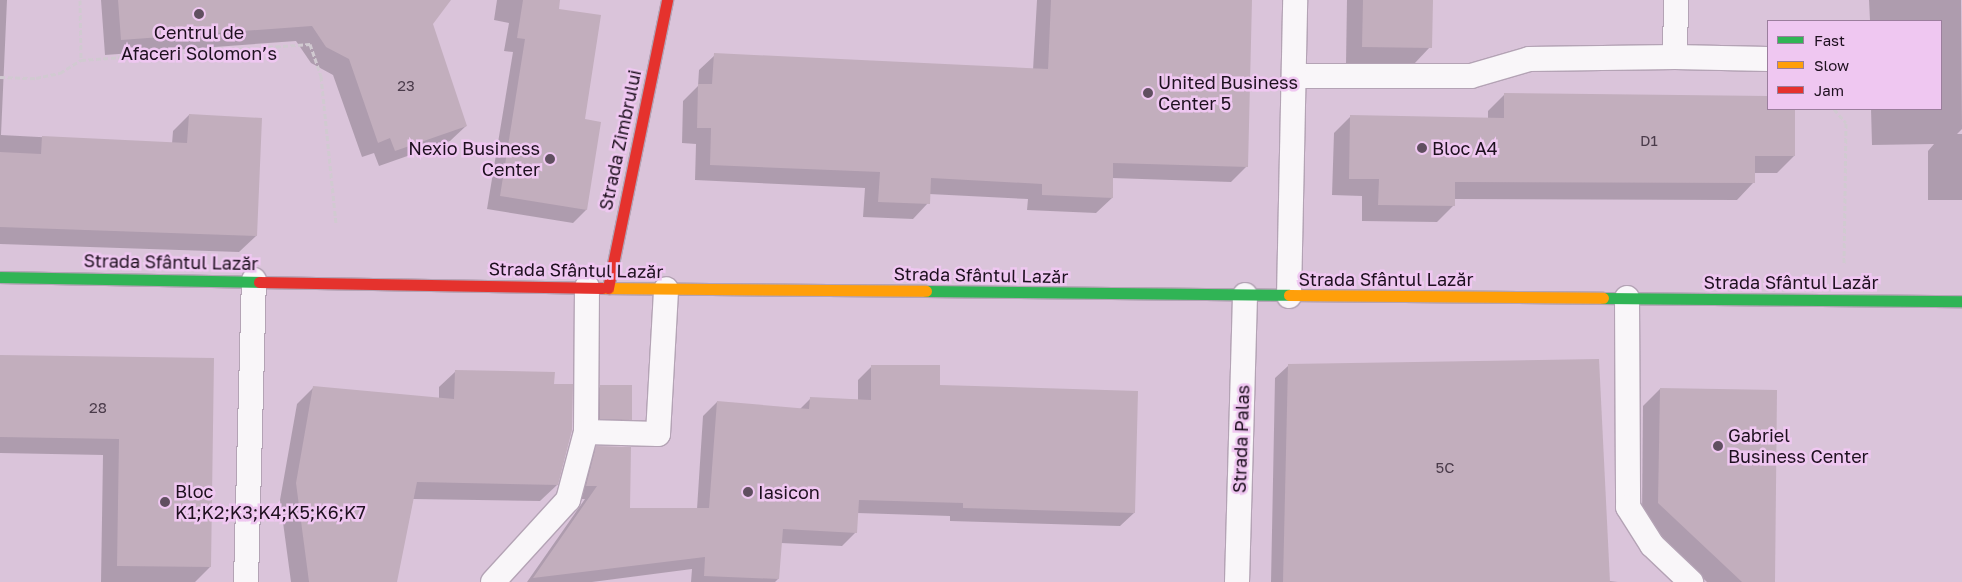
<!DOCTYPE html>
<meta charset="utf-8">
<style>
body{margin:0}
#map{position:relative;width:1962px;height:582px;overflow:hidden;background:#dac4da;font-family:"Golos Text",sans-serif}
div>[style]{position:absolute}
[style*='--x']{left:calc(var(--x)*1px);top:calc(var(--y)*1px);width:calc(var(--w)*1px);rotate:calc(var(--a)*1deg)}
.shadow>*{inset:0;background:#0003}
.building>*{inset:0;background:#c2aebd}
.path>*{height:3px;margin-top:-1.5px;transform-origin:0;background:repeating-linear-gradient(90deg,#d1cad1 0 5px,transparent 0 7.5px)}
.roads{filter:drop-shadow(1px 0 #b4a3b5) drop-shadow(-1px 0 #b4a3b5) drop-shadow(0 1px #b4a3b5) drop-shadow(0 -1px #b4a3b5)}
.lane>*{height:24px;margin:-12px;padding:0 12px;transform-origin:12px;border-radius:12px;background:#f9f6f9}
.fast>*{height:11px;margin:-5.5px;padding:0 5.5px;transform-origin:5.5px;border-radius:5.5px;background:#30b455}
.slow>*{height:11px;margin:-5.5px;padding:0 5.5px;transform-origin:5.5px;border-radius:5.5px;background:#ff9f0a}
.jam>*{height:11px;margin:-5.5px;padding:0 5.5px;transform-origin:5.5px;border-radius:5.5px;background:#e5322d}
.dots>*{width:14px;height:14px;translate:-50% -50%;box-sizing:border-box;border:2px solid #efc7f1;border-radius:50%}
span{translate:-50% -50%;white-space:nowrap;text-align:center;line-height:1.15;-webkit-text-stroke:5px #efc7f1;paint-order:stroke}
.number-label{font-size:15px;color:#4a3b4a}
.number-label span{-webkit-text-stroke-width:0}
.poi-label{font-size:18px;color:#1e101f}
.left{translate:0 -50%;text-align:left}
.right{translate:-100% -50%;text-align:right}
.street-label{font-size:18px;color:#1e101f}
.legend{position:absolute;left:1767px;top:20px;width:175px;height:90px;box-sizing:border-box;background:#efc7f1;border:1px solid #9b7e9d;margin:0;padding:6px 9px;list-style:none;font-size:15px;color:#1e101f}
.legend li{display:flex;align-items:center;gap:10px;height:25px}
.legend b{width:25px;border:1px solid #9b7e9d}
</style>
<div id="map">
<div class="shadow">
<div style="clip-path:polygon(0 0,7px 0,1px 135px,172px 144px,173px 131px,189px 115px,256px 236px,239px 252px,0 244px)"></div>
<div style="clip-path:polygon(101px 0,444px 0,432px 24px,466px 126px,450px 141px,379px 166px,374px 153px,362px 157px,333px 75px,311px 63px,296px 41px,105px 55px)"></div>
<div style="clip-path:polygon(497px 0,559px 0,557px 10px,583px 120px,599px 123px,586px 210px,573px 223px,487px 209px,513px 52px,504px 51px,509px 23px,494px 20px)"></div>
<div style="clip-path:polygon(1037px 0,1250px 0,1247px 166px,1231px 182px,1112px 178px,1112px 198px,1096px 213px,1027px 210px,1028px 199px,929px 194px,928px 203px,913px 219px,863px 217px,865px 188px,695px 180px,696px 144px,682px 143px,683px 101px,698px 86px,699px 70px,715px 55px,1033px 70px)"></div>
<div style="clip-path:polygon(1347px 0,1431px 0,1430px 47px,1414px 64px,1346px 63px)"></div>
<div style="clip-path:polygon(1869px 0,1961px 0,1962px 129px,1957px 134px,1962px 134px,1962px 200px,1928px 200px,1928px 151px,1934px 144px,1872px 145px,1871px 109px,1941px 109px,1941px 21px,1870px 21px)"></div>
<div style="clip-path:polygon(1505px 94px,1768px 97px,1768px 109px,1794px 109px,1794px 156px,1777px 173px,1753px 173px,1753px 183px,1737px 200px,1453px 199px,1453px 206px,1437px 222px,1362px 221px,1362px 196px,1332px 195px,1334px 133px,1350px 117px,1488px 119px,1488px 111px)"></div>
<div style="clip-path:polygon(0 356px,213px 360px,210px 567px,195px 582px,101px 582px,103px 455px,0 453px)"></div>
<div style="clip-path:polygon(872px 366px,938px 386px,1134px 513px,1120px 526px,950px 521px,950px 516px,857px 513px,856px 532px,842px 546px,781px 543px,778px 579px,775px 582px,691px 582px,692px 569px,592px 582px,527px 582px,585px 499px,573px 499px,583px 461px,597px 447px,629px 509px,697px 509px,703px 416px,717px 402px,799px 410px,811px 398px,858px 400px,858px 380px)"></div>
<div style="clip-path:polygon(1288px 366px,1608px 581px,1618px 582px,1271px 582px,1275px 378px)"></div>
<div style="clip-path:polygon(456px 371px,557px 485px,540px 501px,413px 499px,396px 582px,291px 582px,280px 500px,297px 404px,314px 387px,439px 399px,439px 387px)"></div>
<div style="clip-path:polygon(601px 386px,630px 419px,625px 424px,595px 423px,596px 391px)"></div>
<div style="clip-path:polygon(1660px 389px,1774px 582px,1707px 582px,1642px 520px,1643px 406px)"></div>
</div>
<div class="building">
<div style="clip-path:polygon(118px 0,451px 0,433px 24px,467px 126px,395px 151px,390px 138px,378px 143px,349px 59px,326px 47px,312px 26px,121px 40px)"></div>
<div style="clip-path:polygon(523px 0,560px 0,559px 9px,601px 15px,585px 119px,601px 122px,587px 210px,500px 196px,525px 39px,517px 38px)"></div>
<div style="clip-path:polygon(1051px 0,1252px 0,1248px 167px,1113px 163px,1113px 198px,1042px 195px,1042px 184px,931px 178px,930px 204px,878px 202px,880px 172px,710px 165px,711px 128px,697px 128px,698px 84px,712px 84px,714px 53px,1048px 69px)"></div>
<div style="clip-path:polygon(1363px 0,1433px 0,1432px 48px,1362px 47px)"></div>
<div style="clip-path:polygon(1504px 93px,1768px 96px,1768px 109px,1795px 109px,1795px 156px,1755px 156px,1755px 183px,1455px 182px,1455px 206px,1378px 205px,1379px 179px,1349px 179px,1350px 115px,1504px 118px)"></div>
<div style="clip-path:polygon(189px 114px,262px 118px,257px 236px,0 227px,0 152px,41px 154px,42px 136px,187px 143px)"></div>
<div style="clip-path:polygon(0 355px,214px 358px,211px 567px,117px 566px,119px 439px,0 437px)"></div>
<div style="clip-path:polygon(1599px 359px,1610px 582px,1283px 582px,1288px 364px)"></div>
<div style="clip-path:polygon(871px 365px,940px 365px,940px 385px,1138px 391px,1135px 513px,963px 508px,963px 503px,859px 500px,857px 533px,783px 529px,779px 579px,704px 576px,705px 557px,533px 578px,597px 486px,586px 486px,596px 446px,631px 447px,630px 508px,709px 508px,717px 401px,809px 409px,810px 397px,871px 400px)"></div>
<div style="clip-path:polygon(455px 370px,555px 372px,554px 384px,573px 384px,572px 430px,558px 485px,417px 482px,397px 582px,309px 582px,296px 483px,313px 386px,454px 399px)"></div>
<div style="clip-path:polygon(600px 385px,632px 385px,632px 420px,600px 419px)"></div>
<div style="clip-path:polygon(1660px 388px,1777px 390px,1775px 582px,1742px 582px,1658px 503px)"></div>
</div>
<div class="path">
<div style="--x:80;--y:0;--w:60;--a:89"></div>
<div style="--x:0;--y:77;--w:36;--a:2"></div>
<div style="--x:36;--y:78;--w:25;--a:-12"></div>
<div style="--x:60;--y:73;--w:25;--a:-32"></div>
<div style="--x:81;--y:60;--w:230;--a:-4"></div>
<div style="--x:310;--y:44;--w:34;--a:71"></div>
<div style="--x:321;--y:76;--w:149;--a:84.2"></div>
<div style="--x:1834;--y:109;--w:18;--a:49"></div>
<div style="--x:1846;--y:123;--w:142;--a:90.8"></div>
</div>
<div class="roads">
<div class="lane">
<div style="--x:1675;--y:57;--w:57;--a:-89"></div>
<div style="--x:1295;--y:76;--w:176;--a:0"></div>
<div style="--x:1471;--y:76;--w:60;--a:-16.3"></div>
<div style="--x:1529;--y:59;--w:146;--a:-0.8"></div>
<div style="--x:1675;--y:57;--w:93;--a:1.2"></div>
<div style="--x:587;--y:287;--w:145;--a:90.4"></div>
<div style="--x:586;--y:432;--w:72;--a:1.6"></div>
<div style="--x:658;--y:434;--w:145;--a:-86.8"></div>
<div style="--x:1289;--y:296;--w:296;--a:-88.8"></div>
<div style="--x:1627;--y:298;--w:209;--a:89.7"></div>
<div style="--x:1628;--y:507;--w:45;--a:57.7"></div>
<div style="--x:1652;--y:545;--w:54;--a:43.5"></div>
<div style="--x:246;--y:582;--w:302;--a:-88.5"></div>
<div style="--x:493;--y:582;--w:111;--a:-47.6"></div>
<div style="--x:568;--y:500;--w:70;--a:-75.2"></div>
<div style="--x:1237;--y:582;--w:287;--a:-88.4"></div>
</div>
<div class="fast">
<div style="--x:0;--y:277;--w:259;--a:1.1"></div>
<div style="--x:926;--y:291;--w:363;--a:0.6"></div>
<div style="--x:1603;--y:298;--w:359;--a:0.5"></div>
</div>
<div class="slow">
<div style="--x:602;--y:288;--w:324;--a:0.5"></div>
<div style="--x:1289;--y:295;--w:314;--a:0.5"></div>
</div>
<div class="jam">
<div style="--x:259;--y:282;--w:343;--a:1"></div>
<div style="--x:608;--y:288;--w:294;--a:-78.4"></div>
</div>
</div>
<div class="dots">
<div style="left:199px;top:14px;background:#604f60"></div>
<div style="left:1148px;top:93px;background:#604f60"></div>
<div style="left:1422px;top:148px;background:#604f60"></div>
<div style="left:550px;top:159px;background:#604f60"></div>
<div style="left:1718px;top:446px;background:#604f60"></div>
<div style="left:748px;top:492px;background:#604f60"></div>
<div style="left:165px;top:502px;background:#604f60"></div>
</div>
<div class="number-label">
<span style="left:406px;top:86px">23</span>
<span style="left:1649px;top:141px">D1</span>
<span style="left:98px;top:408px">28</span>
<span style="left:1445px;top:468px">5C</span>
</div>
<div class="poi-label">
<span style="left:199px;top:43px">Centrul de<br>Afaceri Solomon’s</span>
<span class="left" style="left:1158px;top:93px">United Business<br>Center 5</span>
<span class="left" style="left:1432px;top:148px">Bloc A4</span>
<span class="right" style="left:540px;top:159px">Nexio Business<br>Center</span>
<span class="left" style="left:1728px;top:446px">Gabriel<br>Business Center</span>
<span class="left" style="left:175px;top:502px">Bloc<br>K1;K2;K3;K4;K5;K6;K7</span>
<span class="left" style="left:758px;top:492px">Iasicon</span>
</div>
<div class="street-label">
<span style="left:620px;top:140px;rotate:-78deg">Strada Zimbrului</span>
<span style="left:171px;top:262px;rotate:1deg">Strada Sfântul Lazăr</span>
<span style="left:576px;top:270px;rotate:1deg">Strada Sfântul Lazăr</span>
<span style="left:981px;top:275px;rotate:1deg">Strada Sfântul Lazăr</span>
<span style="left:1386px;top:279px">Strada Sfântul Lazăr</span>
<span style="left:1791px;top:282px">Strada Sfântul Lazăr</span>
<span style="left:1241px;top:439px;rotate:-88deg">Strada Palas</span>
</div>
<ul class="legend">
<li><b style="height:6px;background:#30b455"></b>Fast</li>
<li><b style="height:6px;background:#ff9f0a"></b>Slow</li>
<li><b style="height:6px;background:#e5322d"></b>Jam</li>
</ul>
</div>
